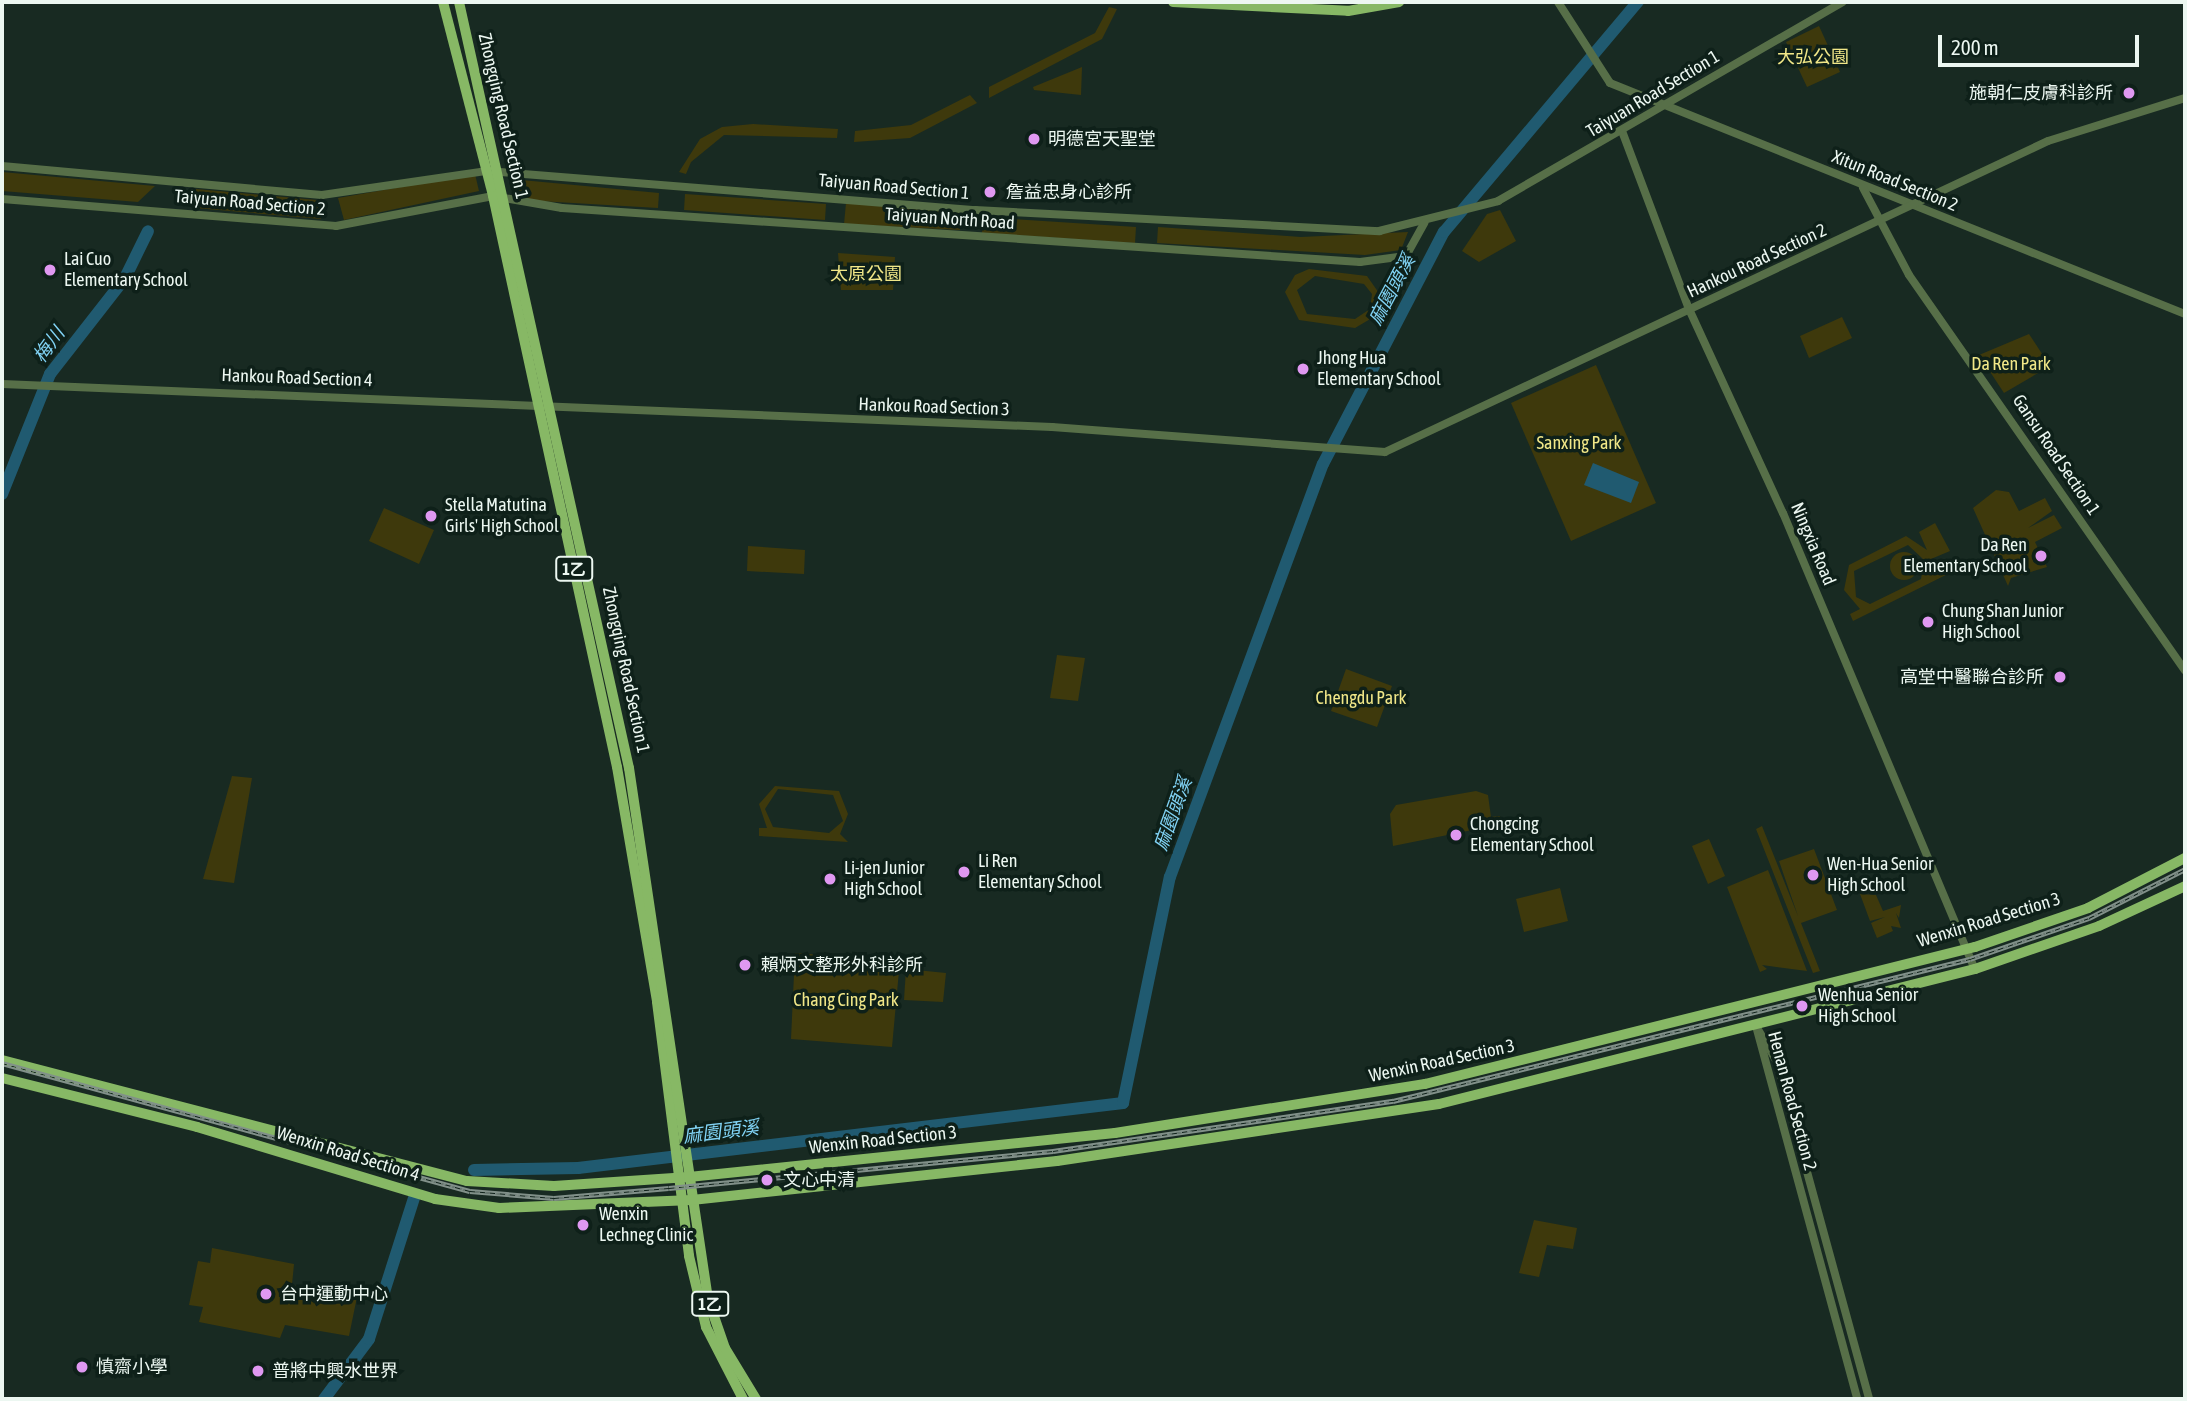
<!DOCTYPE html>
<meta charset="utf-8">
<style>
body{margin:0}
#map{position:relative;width:2187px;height:1401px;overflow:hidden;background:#182a22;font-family:"Asap Condensed","Noto Sans TC",sans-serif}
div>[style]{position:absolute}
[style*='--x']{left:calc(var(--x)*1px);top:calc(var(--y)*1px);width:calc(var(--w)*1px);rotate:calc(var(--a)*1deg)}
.green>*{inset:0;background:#3e390c}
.round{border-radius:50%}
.water>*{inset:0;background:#205a70}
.river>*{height:12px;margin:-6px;padding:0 6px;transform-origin:6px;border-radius:6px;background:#205a70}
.minor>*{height:8px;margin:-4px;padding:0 4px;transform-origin:4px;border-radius:4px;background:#576f48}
.major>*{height:10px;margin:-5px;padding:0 5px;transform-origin:5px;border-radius:5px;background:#87b865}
.rail>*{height:4.5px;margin-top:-2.25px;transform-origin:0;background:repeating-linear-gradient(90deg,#0e2019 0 5px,#819089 0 10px);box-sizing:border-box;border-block:2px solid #819089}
.dots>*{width:19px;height:19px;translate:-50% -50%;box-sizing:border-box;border:4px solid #0e2019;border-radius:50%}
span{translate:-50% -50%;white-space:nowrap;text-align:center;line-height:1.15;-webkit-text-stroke:7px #0e2019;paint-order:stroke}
.shield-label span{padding:2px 5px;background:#0e2019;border:2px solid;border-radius:5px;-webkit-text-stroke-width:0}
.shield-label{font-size:16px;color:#ecf7f1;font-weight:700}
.park-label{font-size:18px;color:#f1e788}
.poi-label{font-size:18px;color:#ecf7f1}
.right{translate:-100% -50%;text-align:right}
.left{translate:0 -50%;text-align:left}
.street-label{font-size:18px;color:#ecf7f1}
.water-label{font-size:19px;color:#81d3f5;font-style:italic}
.frame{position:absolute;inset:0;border:4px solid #ecf7f1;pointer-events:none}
.scale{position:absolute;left:1938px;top:35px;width:201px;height:32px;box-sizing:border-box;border:4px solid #ecf7f1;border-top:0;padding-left:9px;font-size:21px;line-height:24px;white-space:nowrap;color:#ecf7f1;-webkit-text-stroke:5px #0e2019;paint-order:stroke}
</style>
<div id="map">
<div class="green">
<div style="clip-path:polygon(1109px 7px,1117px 9px,1102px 39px,989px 98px,989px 87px,1095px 33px)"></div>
<div style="clip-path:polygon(1819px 26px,1840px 72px,1807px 87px,1786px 42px)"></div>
<div style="clip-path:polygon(1082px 67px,1081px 95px,1034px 90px,1033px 87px)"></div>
<div style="clip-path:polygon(970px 95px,977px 103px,910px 138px,854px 142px,855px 131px,911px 125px)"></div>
<div style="clip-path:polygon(753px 124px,838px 129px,837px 138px,724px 135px,691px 162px,686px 174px,679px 172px,700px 139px,722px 127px)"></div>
<div style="clip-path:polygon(2px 172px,155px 186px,138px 202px,2px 191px)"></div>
<div style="clip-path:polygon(475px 174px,479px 191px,344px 220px,338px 198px)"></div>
<div style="clip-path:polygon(511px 179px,659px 193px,658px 208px,522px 200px)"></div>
<div style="clip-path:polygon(196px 189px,317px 200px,321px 219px,195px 208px)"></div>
<div style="clip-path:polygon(685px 194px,826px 204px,825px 220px,684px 210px)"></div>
<div style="clip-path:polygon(846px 203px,961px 212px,960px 230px,844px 224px)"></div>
<div style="clip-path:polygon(1500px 210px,1516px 241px,1479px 262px,1462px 251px,1487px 214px)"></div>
<div style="clip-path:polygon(983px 217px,1136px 227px,1135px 243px,982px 233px)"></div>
<div style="clip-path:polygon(1158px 227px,1301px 237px,1408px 232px,1401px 250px,1365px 255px,1157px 243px)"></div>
<div style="clip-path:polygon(838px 253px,895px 257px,893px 290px,841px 290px)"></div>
<div style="clip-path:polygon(evenodd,1309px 269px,1367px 276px,1381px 296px,1377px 315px,1355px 328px,1299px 320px,1285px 292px,1295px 275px,1309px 269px,1315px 276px,1364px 284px,1372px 294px,1370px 309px,1355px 319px,1307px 314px,1297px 290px,1315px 276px)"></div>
<div style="clip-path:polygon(1842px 317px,1852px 338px,1809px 358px,1800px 336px)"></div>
<div style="clip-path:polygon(2029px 334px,2050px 366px,2004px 393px,1979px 355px)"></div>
<div style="clip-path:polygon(1596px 365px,1656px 503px,1571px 541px,1511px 403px)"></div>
<div style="clip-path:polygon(1996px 490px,2009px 492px,2019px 511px,2045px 498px,2052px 511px,2028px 528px,2054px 515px,2062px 528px,2035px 542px,2047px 567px,2011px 578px,2008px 586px,1973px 508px)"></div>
<div style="clip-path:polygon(384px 508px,434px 530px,419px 564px,369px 541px)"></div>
<div style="clip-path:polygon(evenodd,1935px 523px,1950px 551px,1931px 559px,1931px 573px,1954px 562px,1956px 570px,1853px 621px,1850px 614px,1860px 609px,1844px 590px,1849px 565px,1906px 536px,1927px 550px,1919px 532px,1935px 523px,1908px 545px,1924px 560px,1921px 579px,1870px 604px,1856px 597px,1854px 571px,1908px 545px)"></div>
<div style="clip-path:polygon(748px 546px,805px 550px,804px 574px,747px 571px)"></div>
<div class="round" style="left:1890px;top:552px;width:28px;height:28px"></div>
<div style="clip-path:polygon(1057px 655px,1085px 658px,1078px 701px,1050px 698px)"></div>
<div style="clip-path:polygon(1346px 669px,1392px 686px,1377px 727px,1331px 711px)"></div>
<div style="clip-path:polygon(232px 776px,252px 778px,234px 883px,203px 879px)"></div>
<div style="clip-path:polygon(evenodd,775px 786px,839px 791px,848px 814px,840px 834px,848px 842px,759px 836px,759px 828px,767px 828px,759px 804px,775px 786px,778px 789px,833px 795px,843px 821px,829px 833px,773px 827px,765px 809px,778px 789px)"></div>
<div style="clip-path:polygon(1476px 791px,1488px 795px,1491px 817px,1500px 816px,1502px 824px,1393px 846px,1390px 814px,1396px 805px)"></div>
<div style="clip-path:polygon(1762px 826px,1798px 916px,1779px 861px,1814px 849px,1837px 910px,1801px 923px,1820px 971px,1813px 973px,1756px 829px)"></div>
<div style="clip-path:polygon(1709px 839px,1725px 876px,1708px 884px,1692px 846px)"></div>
<div style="clip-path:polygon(1768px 870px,1807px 971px,1762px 965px,1767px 969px,1760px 972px,1727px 887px)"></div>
<div style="clip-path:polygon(1560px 888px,1568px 921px,1524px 932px,1516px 899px)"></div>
<div style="clip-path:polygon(1860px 894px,1876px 895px,1883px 911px,1901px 905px,1899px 918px,1896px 913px,1901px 928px,1891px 926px,1893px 931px,1877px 938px,1871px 923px,1885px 917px,1870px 921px)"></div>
<div style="clip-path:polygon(795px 953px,900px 960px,892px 1047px,791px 1039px)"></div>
<div style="clip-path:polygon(906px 969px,946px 973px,943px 1002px,904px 1000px)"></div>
<div style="clip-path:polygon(1534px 1220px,1577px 1228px,1573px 1249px,1547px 1245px,1539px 1277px,1519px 1273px)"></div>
<div style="clip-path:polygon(212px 1248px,294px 1264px,292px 1285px,357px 1297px,349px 1336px,285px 1325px,280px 1338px,199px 1322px,203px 1307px,189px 1305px,198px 1261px,210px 1263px)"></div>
</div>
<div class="water">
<div style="clip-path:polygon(1593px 463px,1639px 482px,1631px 503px,1584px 485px)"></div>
</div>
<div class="river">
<div style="--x:2;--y:494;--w:129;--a:-68.2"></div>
<div style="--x:50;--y:374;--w:122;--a:-52"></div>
<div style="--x:125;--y:278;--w:52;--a:-63.9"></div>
<div style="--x:474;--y:1170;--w:104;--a:-1.1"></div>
<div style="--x:578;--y:1168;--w:549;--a:-6.8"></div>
<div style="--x:1123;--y:1103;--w:231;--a:-78.3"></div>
<div style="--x:1170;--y:877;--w:440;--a:-69.7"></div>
<div style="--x:1323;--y:464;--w:262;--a:-62.5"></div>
<div style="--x:1444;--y:232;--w:301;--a:-49.9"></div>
<div style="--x:324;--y:1399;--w:75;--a:-53.1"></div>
<div style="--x:369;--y:1339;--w:148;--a:-72.3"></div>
</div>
<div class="minor">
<div style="--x:1558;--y:2;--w:96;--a:57.3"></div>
<div style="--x:1610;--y:83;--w:620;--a:21.89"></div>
<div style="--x:1622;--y:131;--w:190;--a:69.4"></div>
<div style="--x:1689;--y:309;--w:225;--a:65.3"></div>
<div style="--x:1783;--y:513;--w:495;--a:67.2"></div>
<div style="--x:2;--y:166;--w:321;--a:5.2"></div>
<div style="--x:322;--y:195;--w:167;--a:-8.3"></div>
<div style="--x:487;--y:171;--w:490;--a:4.6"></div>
<div style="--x:975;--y:210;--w:405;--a:3"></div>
<div style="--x:1379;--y:231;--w:123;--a:-14.1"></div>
<div style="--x:1498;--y:201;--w:398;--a:-30"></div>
<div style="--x:1863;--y:188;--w:98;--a:62.1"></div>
<div style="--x:1909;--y:275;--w:482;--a:55.1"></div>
<div style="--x:2;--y:199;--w:335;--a:4.6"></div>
<div style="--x:336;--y:226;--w:160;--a:-10.8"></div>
<div style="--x:493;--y:196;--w:70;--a:9.9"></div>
<div style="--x:562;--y:208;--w:800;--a:3.87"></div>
<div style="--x:1360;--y:262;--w:46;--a:-7.4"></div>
<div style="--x:1406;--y:256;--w:38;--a:-61"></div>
<div style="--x:2;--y:384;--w:1051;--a:2.35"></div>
<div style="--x:1052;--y:427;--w:334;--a:4.3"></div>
<div style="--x:1385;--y:452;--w:732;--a:-25.13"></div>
<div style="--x:2048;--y:141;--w:144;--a:-17.4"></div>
<div style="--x:1756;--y:1026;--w:42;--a:59.7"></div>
<div style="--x:1777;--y:1062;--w:349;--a:74.7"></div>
<div style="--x:1756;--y:1026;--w:386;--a:74.8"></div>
</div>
<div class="major">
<div style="--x:443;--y:2;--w:200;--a:75.5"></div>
<div style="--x:493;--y:196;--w:584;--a:77.75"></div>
<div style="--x:617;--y:767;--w:238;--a:80.3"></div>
<div style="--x:657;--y:1002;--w:256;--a:82.8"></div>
<div style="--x:689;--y:1256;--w:73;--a:76.5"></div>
<div style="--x:706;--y:1327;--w:81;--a:62.8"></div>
<div style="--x:459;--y:2;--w:785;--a:77.49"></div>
<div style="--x:629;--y:768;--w:537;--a:81.54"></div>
<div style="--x:708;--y:1299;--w:52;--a:70.9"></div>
<div style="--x:725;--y:1348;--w:60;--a:58.7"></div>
<div style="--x:1173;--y:2;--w:175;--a:2.9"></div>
<div style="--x:1348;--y:11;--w:52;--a:-10"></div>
<div style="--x:2;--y:1060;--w:480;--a:14.6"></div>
<div style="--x:467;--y:1181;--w:87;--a:3.3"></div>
<div style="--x:554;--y:1186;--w:135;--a:-3.8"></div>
<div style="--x:689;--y:1177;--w:428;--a:-5.9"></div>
<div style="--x:1115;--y:1133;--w:314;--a:-9"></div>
<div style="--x:1425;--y:1084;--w:567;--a:-13.99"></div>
<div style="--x:1975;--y:947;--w:120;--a:-19"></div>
<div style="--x:2088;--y:908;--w:109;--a:-27.3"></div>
<div style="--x:2;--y:1078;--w:201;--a:14.1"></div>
<div style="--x:197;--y:1127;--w:249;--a:16.8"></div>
<div style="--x:435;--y:1199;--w:65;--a:8"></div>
<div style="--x:499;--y:1208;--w:193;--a:-2.4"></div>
<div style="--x:692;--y:1200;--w:367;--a:-6.1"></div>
<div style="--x:1057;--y:1161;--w:386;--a:-8.5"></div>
<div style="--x:1439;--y:1104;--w:553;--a:-14.14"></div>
<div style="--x:1975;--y:969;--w:131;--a:-19.1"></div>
<div style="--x:2099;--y:926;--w:95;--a:-24.9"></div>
</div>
<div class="rail">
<div style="--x:2;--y:1063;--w:485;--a:15.3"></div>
<div style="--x:470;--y:1191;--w:84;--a:4.8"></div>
<div style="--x:554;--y:1198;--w:115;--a:-5"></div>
<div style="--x:669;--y:1188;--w:386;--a:-5.5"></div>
<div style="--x:1053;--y:1151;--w:344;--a:-8.4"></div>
<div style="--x:1393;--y:1101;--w:594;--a:-13.83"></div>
<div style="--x:1970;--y:959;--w:126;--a:-19"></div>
<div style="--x:2089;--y:918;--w:108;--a:-27"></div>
</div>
<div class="dots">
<div style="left:2129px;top:93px;background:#df98f1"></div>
<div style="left:1034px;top:139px;background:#df98f1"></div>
<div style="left:990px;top:192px;background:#df98f1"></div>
<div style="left:50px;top:270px;background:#df98f1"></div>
<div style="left:1303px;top:369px;background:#df98f1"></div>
<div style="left:431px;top:516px;background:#df98f1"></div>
<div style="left:2041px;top:556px;background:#df98f1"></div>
<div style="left:1928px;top:622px;background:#df98f1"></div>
<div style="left:2060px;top:677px;background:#df98f1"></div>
<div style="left:1456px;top:835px;background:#df98f1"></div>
<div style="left:964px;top:872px;background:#df98f1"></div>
<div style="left:1813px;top:875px;background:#df98f1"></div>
<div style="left:830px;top:879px;background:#df98f1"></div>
<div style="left:745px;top:965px;background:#df98f1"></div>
<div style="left:1802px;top:1006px;background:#df98f1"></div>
<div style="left:767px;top:1180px;background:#df98f1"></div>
<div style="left:583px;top:1225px;background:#df98f1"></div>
<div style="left:266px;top:1294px;background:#df98f1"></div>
<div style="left:82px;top:1367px;background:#df98f1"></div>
<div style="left:258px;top:1371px;background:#df98f1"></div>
</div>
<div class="shield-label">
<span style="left:574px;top:569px">1乙</span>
<span style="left:710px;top:1304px">1乙</span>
</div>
<div class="park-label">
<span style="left:1813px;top:57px">大弘公園</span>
<span style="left:866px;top:274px">太原公園</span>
<span style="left:2011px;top:364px">Da Ren Park</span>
<span style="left:1579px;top:443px">Sanxing Park</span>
<span style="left:1361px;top:698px">Chengdu Park</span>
<span style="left:846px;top:1000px">Chang Cing Park</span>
</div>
<div class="poi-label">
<span class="right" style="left:2113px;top:93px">施朝仁皮膚科診所</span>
<span class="left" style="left:1048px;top:139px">明德宮天聖堂</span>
<span class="left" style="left:1006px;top:192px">詹益忠身心診所</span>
<span class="left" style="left:64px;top:270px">Lai Cuo<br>Elementary School</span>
<span class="left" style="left:1317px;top:369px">Jhong Hua<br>Elementary School</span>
<span class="left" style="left:445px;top:516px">Stella Matutina<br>Girls' High School</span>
<span class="right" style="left:2027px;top:556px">Da Ren<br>Elementary School</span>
<span class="left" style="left:1942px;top:622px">Chung Shan Junior<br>High School</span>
<span class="right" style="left:2044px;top:677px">高堂中醫聯合診所</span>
<span class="left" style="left:1470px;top:835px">Chongcing<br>Elementary School</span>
<span class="left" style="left:978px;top:872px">Li Ren<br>Elementary School</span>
<span class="left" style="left:1827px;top:875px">Wen-Hua Senior<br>High School</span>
<span class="left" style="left:844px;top:879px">Li-jen Junior<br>High School</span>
<span class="left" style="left:761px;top:965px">賴炳文整形外科診所</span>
<span class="left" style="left:1818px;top:1006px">Wenhua Senior<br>High School</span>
<span class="left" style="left:783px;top:1180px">文心中清</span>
<span class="left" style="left:599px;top:1225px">Wenxin<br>Lechneg Clinic</span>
<span class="left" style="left:280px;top:1294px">台中運動中心</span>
<span class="left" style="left:96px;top:1367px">慎齋小學</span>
<span class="left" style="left:272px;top:1371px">普將中興水世界</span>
</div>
<div class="street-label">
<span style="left:1653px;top:94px;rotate:-31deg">Taiyuan Road Section 1</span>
<span style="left:503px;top:116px;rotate:77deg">Zhongqing Road Section 1</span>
<span style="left:1895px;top:181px;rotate:22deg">Xitun Road Section 2</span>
<span style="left:894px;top:187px;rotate:5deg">Taiyuan Road Section 1</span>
<span style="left:250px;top:203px;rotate:5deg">Taiyuan Road Section 2</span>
<span style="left:950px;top:219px;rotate:4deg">Taiyuan North Road</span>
<span style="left:1757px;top:261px;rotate:-25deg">Hankou Road Section 2</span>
<span style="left:297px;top:378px;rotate:2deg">Hankou Road Section 4</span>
<span style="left:934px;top:407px;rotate:2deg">Hankou Road Section 3</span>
<span style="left:2056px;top:455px;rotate:56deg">Gansu Road Section 1</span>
<span style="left:1813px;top:544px;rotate:67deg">Ningxia Road</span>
<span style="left:626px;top:670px;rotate:78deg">Zhongqing Road Section 1</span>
<span style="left:1989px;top:920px;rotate:-17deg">Wenxin Road Section 3</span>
<span style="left:1442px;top:1061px;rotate:-12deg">Wenxin Road Section 3</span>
<span style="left:1792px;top:1101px;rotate:75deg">Henan Road Section 2</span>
<span style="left:883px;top:1140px;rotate:-6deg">Wenxin Road Section 3</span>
<span style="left:348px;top:1154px;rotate:17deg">Wenxin Road Section 4</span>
</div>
<div class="water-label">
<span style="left:1392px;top:290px;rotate:-62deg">麻園頭溪</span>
<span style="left:49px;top:345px;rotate:-54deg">梅川</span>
<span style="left:1173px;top:814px;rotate:-70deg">麻園頭溪</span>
<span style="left:721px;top:1132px;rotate:-7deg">麻園頭溪</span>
</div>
<div class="frame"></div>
<div class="scale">200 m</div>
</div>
